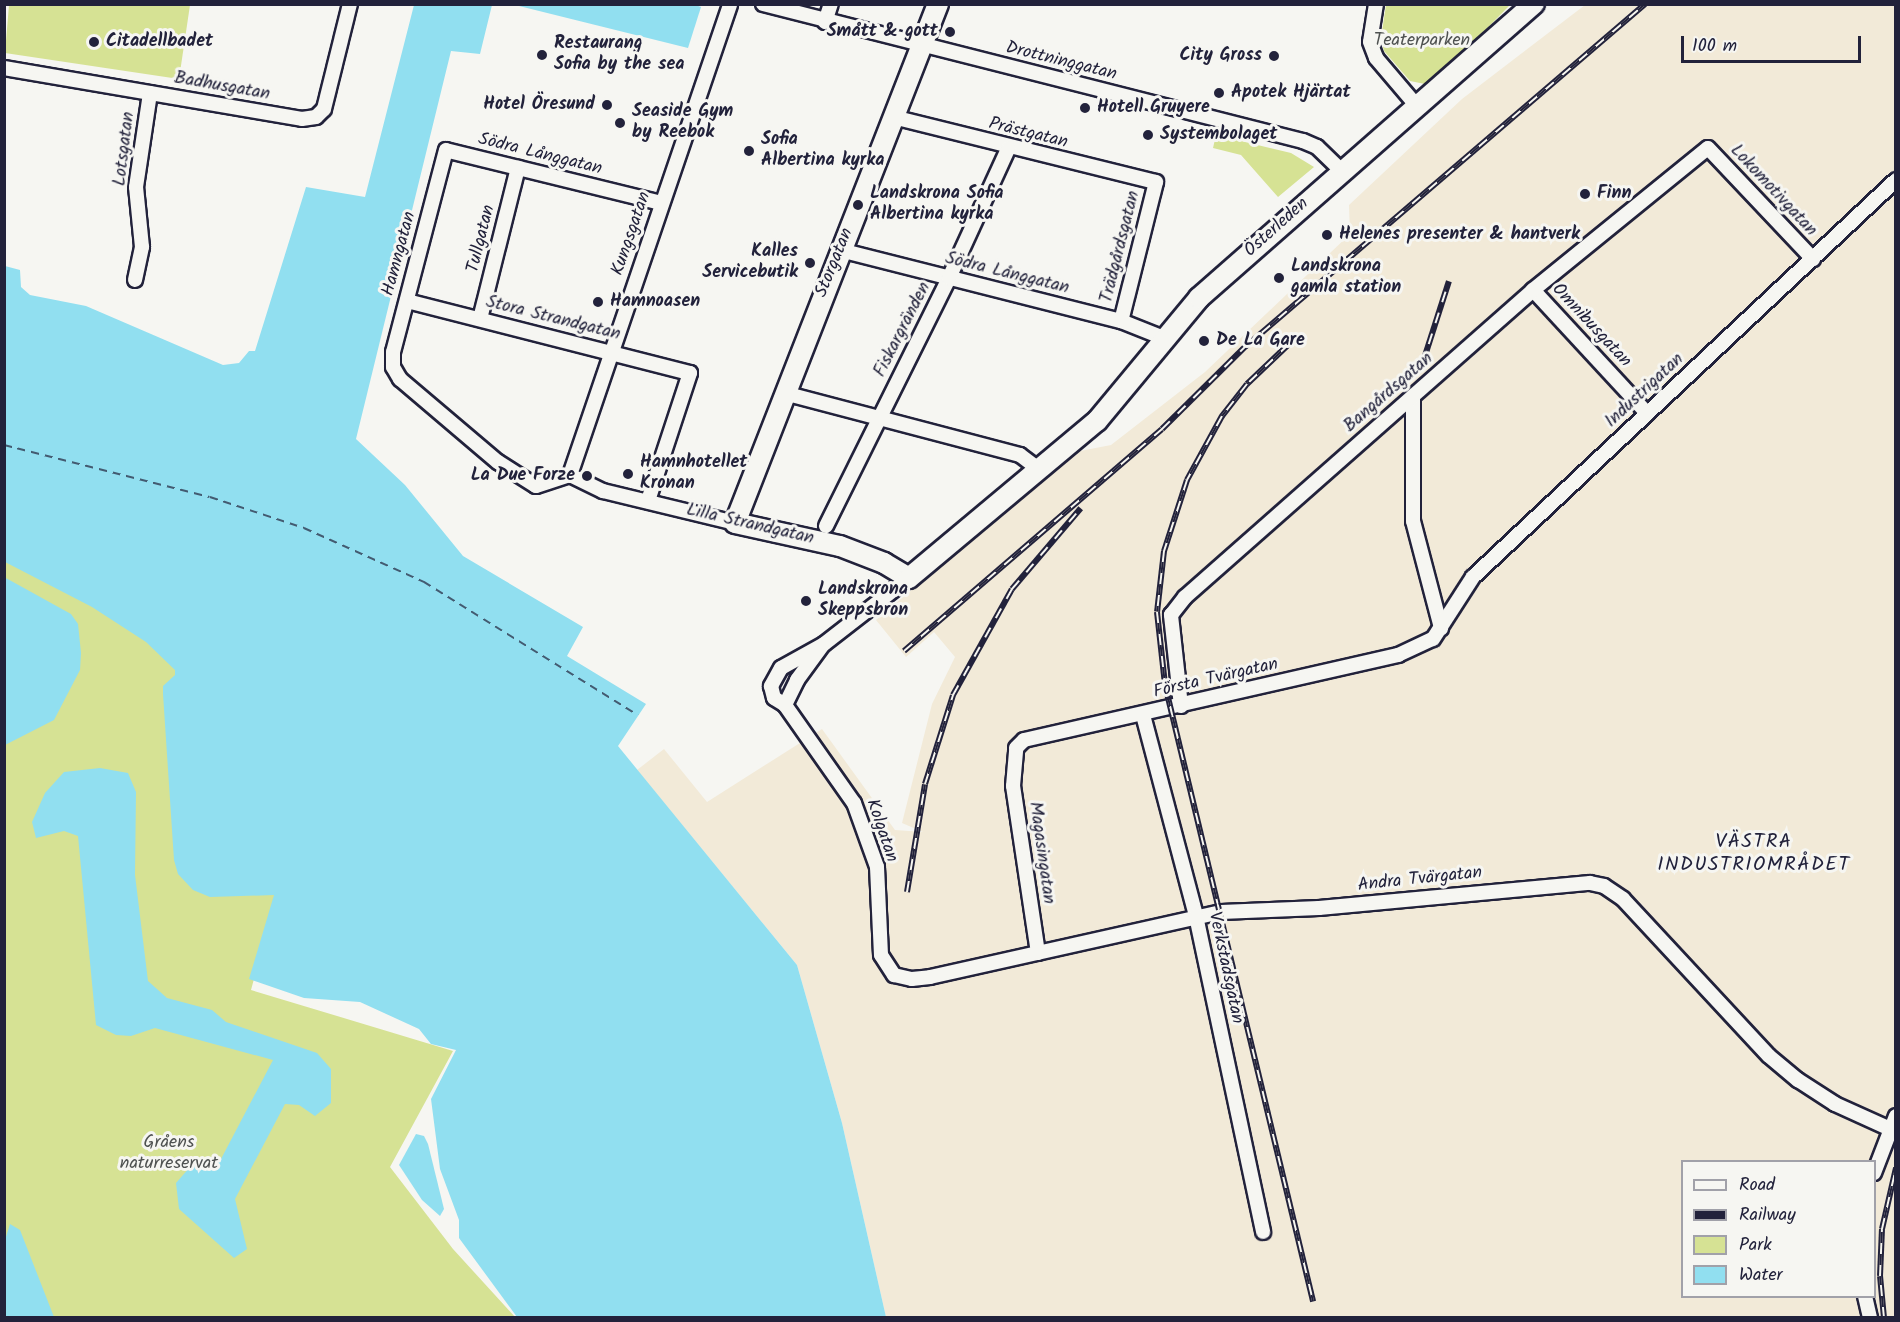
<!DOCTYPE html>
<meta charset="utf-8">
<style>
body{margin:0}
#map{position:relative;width:1900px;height:1322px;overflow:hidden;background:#f6f6f2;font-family:Kalam,sans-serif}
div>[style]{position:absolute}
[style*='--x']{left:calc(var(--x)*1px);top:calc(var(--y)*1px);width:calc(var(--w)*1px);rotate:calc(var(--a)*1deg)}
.built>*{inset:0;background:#f2ead8}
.green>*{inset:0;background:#d6e294}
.water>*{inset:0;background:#91dff0}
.ferry>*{height:1.5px;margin-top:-0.75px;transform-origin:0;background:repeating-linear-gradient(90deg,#435b71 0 8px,transparent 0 14px)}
.roads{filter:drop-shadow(2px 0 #22223b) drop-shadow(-2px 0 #22223b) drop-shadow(0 2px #22223b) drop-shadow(0 -2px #22223b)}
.street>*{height:14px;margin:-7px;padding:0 7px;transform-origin:7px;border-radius:7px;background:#f6f6f2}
.secondary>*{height:20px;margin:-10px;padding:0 10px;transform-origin:10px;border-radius:10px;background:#f6f6f2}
.rail>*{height:6px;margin-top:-3px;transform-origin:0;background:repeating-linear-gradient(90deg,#f6f6f2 0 11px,#22223b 0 22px);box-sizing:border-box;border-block:2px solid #22223b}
.dots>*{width:16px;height:16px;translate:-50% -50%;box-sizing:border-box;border:3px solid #f6f6f2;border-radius:50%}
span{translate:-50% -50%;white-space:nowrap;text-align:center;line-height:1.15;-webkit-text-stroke:6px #f6f6f2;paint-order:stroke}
.poi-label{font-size:18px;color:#22223b;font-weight:700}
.right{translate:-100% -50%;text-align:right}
.left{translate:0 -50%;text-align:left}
.park-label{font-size:18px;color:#4f5251}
.street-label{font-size:18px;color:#22223b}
.neighbourhood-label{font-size:20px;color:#22223b;letter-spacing:1.5px}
.frame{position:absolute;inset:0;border:6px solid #22223b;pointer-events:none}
.legend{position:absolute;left:1681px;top:1160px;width:195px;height:138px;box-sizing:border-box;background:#f6f6f2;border:2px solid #a1a1a9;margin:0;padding:8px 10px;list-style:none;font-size:18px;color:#22223b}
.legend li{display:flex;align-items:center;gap:12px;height:30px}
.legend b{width:30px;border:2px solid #a1a1a9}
.scale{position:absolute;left:1681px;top:36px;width:180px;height:27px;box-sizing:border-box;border:3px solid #22223b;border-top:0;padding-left:8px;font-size:18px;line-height:21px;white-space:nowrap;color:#22223b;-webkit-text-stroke:4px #f6f6f2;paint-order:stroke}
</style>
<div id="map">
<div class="built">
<div style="clip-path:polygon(evenodd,1585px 5px,1895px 5px,1895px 1317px,886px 1317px,842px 1123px,797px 965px,637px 770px,664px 749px,707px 802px,822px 729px,895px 830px,923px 832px,902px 823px,932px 704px,955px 657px,934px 632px,906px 657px,876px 620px,1075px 452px,1111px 445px,1205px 372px,1350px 234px,1349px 205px,1462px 99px,1585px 5px,1682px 1162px,1874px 1162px,1874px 1296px,1682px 1296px,1682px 1162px)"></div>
</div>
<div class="green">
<div style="clip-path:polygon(9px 5px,190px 5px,179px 79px,5px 53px)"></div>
<div style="clip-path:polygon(1386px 5px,1510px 5px,1439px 77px,1425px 84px,1410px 81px,1384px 51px,1381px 38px)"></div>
<div style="clip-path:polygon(1216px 135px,1291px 153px,1314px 167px,1278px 197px,1241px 155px,1213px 148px)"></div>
<div style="clip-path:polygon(4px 558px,125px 620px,183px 674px,278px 890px,251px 990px,453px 1051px,390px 1167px,453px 1249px,515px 1317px,5px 1317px)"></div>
</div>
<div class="water">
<div style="clip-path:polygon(693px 4px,701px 7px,688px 48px,515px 5px)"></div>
<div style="clip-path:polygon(414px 5px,492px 5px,480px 54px,451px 51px,356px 439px,405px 485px,463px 556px,583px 627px,567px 656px,646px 704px,618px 746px,797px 965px,842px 1123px,886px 1317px,517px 1317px,459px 1238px,459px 1220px,440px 1169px,431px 1099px,456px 1050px,431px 1044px,419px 1029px,360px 1002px,304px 998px,249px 979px,274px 895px,210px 897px,193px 890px,178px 874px,174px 860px,163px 694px,163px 686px,175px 675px,175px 670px,146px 642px,92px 607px,5px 562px,5px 266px,20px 270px,21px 287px,30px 295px,86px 306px,223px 365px,239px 363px,249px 351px,255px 351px,306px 187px,365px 197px)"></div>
<div style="clip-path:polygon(4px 577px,71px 614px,78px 624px,81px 653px,80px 670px,54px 720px,5px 745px)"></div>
<div style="clip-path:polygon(100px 768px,128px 773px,136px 792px,135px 875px,148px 981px,167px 998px,212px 1010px,226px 1022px,317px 1053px,331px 1069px,331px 1103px,315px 1116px,299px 1105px,285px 1104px,235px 1199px,247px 1249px,234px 1258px,179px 1209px,176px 1183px,190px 1167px,221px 1159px,273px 1060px,155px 1028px,131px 1036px,116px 1035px,96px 1025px,78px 836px,64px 831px,36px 838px,32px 822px,45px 793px,64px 772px)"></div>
<div style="clip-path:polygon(416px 1134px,424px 1136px,428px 1144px,444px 1209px,440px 1216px,422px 1200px,399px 1165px)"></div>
<div style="clip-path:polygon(10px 1224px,20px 1230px,54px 1317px,5px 1317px,5px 1240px)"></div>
</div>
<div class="ferry">
<div style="--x:4;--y:445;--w:212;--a:14.2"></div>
<div style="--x:210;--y:497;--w:99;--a:18.3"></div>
<div style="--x:304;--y:528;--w:132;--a:24.2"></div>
<div style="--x:424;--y:582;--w:252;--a:31.9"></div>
</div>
<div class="roads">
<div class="street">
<div style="--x:763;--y:4;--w:557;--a:14.24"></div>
<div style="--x:1303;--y:141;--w:15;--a:23"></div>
<div style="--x:1317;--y:147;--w:33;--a:44"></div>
<div style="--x:1376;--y:4;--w:38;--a:99"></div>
<div style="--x:1370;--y:42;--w:17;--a:69"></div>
<div style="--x:1376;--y:58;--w:62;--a:49.6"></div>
<div style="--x:825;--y:22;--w:19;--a:-72"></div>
<div style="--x:4;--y:68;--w:302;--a:9.7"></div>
<div style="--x:302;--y:119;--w:14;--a:-8"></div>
<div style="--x:316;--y:117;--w:11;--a:-45"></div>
<div style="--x:324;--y:109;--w:108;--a:-76.1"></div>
<div style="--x:893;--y:117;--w:271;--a:13.9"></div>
<div style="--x:1156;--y:182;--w:143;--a:104.1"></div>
<div style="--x:661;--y:203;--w:221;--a:-166.2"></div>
<div style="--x:446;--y:150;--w:209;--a:104.7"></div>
<div style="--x:393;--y:352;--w:15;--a:90"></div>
<div style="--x:393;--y:367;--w:14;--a:60"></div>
<div style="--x:400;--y:379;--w:128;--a:40.3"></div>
<div style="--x:498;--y:462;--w:45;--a:32.3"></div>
<div style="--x:536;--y:486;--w:36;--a:-18"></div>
<div style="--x:570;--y:475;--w:37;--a:26"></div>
<div style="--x:603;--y:491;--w:136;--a:13.6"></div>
<div style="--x:840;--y:250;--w:290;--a:14.2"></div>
<div style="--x:1121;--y:321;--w:46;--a:21.6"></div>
<div style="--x:135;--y:280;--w:34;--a:-78"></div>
<div style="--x:142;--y:247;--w:60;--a:-95.7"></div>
<div style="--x:136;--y:187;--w:95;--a:-81.5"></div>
<div style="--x:1533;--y:290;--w:168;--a:47.2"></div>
<div style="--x:407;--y:301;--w:292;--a:14.3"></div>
<div style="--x:690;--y:373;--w:135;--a:108.2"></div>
<div style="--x:480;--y:319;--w:156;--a:-75.9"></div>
<div style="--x:784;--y:393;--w:244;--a:14.7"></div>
<div style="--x:1020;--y:455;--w:25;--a:37"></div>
<div style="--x:1413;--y:396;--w:125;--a:90"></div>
<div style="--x:1413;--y:521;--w:111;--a:75.3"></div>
<div style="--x:570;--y:475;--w:497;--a:-71.2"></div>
<div style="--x:826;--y:526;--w:277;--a:-63.6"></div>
<div style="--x:949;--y:278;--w:142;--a:-65.4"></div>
<div style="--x:909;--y:578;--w:108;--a:142.2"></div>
<div style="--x:824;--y:644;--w:49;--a:150.8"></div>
<div style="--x:781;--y:668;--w:21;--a:119"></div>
<div style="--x:771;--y:686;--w:12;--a:76"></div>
<div style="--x:774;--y:698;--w:13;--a:32"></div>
<div style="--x:785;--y:705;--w:120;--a:54.9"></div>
<div style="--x:854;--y:803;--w:68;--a:70.2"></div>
<div style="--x:877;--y:867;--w:88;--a:87.4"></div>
<div style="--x:881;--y:955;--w:24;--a:57"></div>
<div style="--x:894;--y:975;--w:18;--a:13"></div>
<div style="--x:912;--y:979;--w:18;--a:-6"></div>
<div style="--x:930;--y:977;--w:298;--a:-12.6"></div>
<div style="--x:1221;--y:912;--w:98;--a:-2.3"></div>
<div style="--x:1319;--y:908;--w:272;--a:-5.3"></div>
<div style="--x:1590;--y:883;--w:14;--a:12"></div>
<div style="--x:1604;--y:886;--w:23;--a:34"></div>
<div style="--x:1623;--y:899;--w:214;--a:47.1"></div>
<div style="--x:1769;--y:1056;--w:38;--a:40"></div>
<div style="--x:1798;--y:1080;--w:44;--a:33"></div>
<div style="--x:1835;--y:1104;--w:58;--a:24.4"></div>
<div style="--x:785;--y:705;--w:28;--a:-64"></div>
<div style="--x:797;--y:680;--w:42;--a:-53.7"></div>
<div style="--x:1181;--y:706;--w:92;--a:-96.3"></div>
<div style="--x:1171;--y:615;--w:23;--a:-52"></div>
<div style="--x:1185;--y:597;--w:464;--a:-41.4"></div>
<div style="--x:1533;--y:290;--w:225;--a:-39.1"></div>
<div style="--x:1708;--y:148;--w:153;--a:46.6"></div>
<div style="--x:1143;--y:715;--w:208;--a:75.2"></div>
<div style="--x:1196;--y:916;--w:323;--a:78"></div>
<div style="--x:1038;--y:953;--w:169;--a:-98.5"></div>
<div style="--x:1013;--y:786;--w:38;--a:-85"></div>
<div style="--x:1016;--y:748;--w:11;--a:-45"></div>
<div style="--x:1024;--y:740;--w:384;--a:-12.8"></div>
<div style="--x:1398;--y:655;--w:38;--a:-25"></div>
<div style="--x:1433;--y:639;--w:74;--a:-57.2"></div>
<div style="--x:1473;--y:577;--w:580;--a:-43.18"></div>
<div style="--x:1874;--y:1173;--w:61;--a:-68.9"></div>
<div style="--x:1865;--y:1296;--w:23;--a:77"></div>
</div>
<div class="secondary">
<div style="--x:938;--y:4;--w:557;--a:111.36"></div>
<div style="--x:735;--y:523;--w:107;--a:12.4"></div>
<div style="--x:840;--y:546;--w:47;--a:21.1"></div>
<div style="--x:884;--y:563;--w:29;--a:31"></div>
<div style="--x:909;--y:578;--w:245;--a:-39.9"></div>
<div style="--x:1097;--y:421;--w:160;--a:-50.3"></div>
<div style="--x:1199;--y:298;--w:446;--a:-41.3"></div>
</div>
</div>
<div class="rail">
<div style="--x:1289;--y:344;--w:58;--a:136.4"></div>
<div style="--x:1247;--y:384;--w:41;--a:128"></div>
<div style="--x:1222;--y:416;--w:73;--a:118.7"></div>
<div style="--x:1187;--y:480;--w:75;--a:107.9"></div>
<div style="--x:1164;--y:551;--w:61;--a:96.5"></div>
<div style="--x:1157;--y:612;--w:73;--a:83.7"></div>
<div style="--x:1165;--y:685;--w:634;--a:76.49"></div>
<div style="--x:1422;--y:365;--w:88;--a:-72.2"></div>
<div style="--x:904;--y:651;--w:340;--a:-40.7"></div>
<div style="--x:1162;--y:429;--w:117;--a:-44.7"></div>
<div style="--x:1245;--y:347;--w:527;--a:-40.61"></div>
<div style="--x:907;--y:892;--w:109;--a:-80.5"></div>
<div style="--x:925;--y:784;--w:93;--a:-72.5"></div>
<div style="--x:953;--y:695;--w:121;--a:-60.9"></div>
<div style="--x:1012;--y:589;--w:106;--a:-49.6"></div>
<div style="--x:1884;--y:1318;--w:42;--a:-95.4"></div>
<div style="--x:1880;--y:1276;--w:47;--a:-87.6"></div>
<div style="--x:1882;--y:1229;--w:63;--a:-77.1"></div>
</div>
<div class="dots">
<div style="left:950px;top:32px;background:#22223b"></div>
<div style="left:94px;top:42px;background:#22223b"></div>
<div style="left:542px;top:55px;background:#22223b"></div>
<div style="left:1274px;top:56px;background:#22223b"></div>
<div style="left:1219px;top:93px;background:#22223b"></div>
<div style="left:607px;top:105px;background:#22223b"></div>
<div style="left:1085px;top:108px;background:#22223b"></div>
<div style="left:620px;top:123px;background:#22223b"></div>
<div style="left:1148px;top:135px;background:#22223b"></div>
<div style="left:749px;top:151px;background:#22223b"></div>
<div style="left:1585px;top:194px;background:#22223b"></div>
<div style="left:858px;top:205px;background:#22223b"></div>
<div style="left:1327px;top:235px;background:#22223b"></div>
<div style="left:810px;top:263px;background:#22223b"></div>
<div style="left:1279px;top:278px;background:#22223b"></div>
<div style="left:598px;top:302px;background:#22223b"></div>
<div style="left:1204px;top:341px;background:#22223b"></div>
<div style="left:628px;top:474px;background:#22223b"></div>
<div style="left:587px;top:476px;background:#22223b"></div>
<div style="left:806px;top:601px;background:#22223b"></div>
</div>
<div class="poi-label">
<span class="right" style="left:938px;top:32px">Smått &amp; gott</span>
<span class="left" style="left:106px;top:42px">Citadellbadet</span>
<span class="left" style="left:554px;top:55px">Restaurang<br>Sofia by the sea</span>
<span class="right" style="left:1262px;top:56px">City Gross</span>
<span class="left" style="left:1231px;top:93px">Apotek Hjärtat</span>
<span class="right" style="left:595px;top:105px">Hotel Öresund</span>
<span class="left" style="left:1097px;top:108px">Hotell Gruyere</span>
<span class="left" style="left:632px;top:123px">Seaside Gym<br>by Reebok</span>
<span class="left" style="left:1160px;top:135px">Systembolaget</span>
<span class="left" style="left:761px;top:151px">Sofia<br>Albertina kyrka</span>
<span class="left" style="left:1597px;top:194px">Finn</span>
<span class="left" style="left:870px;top:205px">Landskrona Sofia<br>Albertina kyrka</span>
<span class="left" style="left:1339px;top:235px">Helenes presenter &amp; hantverk</span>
<span class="right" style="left:798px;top:263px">Kalles<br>Servicebutik</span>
<span class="left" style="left:1291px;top:278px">Landskrona<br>gamla station</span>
<span class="left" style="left:610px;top:302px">Hamnoasen</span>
<span class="left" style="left:1216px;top:341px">De La Gare</span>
<span class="left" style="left:640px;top:474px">Hamnhotellet<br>Kronan</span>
<span class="right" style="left:575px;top:476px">La Due Forze</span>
<span class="left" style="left:818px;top:601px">Landskrona<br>Skeppsbron</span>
</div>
<div class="park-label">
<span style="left:1422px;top:41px">Teaterparken</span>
<span style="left:169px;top:1154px">Gråens<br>naturreservat</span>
</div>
<div class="street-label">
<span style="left:1061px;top:62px;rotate:14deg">Drottninggatan</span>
<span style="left:222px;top:87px;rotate:10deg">Badhusgatan</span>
<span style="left:1028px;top:134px;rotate:14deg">Prästgatan</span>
<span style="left:125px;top:149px;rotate:-83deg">Lotsgatan</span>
<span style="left:540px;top:155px;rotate:14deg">Södra Långgatan</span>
<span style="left:1773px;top:191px;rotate:47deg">Lokomotivgatan</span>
<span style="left:1277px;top:228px;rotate:-42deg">Österleden</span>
<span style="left:632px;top:234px;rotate:-71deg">Kungsgatan</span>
<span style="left:482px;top:239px;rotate:-76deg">Tullgatan</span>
<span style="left:1121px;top:247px;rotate:-76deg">Trädgårdsgatan</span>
<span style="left:400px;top:254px;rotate:-75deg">Hamngatan</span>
<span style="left:835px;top:263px;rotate:-68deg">Storgatan</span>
<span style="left:1007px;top:274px;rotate:14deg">Södra Långgatan</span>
<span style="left:553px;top:319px;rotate:14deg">Stora Strandgatan</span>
<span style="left:1591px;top:326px;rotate:47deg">Omnibusgatan</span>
<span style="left:903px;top:330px;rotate:-63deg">Fiskargränden</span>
<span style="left:1645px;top:391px;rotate:-43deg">Industrigatan</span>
<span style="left:1389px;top:393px;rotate:-41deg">Bangårdsgatan</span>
<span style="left:750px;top:525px;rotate:13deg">Lilla Strandgatan</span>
<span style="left:1216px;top:679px;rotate:-13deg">Första Tvärgatan</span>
<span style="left:881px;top:831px;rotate:71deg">Kolgatan</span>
<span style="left:1041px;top:853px;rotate:82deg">Magasingatan</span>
<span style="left:1420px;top:880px;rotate:-6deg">Andra Tvärgatan</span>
<span style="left:1225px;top:968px;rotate:78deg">Verkstadsgatan</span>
</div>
<div class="neighbourhood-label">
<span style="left:1754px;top:854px">VÄSTRA<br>INDUSTRIOMRÅDET</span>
</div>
<div class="frame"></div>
<ul class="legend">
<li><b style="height:8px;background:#f6f6f2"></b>Road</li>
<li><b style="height:8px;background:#22223b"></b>Railway</li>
<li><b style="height:16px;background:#d6e294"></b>Park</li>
<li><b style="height:16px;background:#91dff0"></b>Water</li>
</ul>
<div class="scale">100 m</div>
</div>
